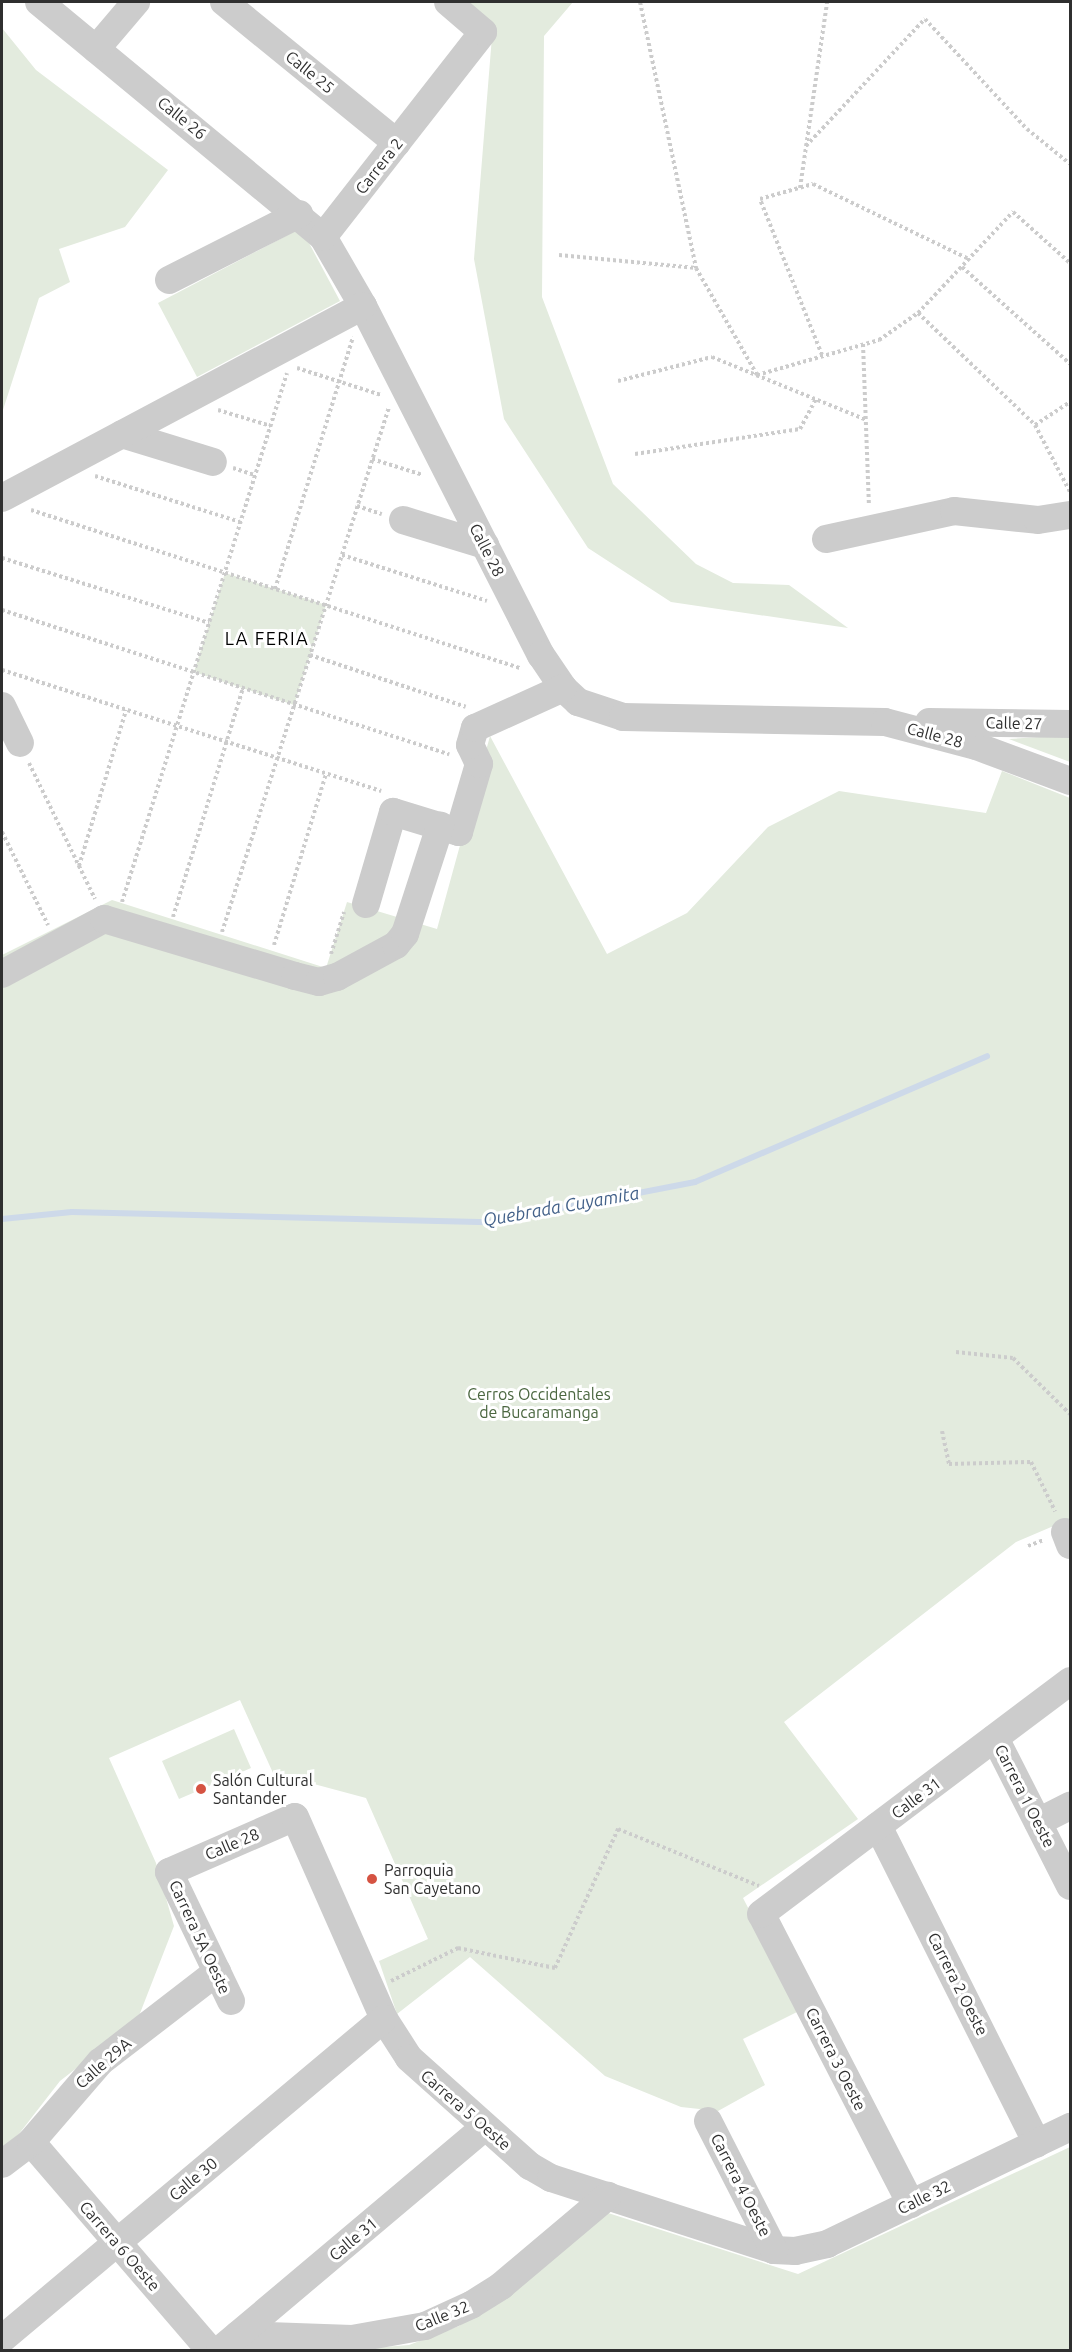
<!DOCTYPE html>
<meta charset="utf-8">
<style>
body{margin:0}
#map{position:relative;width:1072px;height:2352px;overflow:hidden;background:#fff;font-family:Ubuntu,sans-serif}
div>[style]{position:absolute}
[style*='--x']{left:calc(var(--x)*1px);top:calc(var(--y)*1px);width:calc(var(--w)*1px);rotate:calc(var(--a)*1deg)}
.green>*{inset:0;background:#e3ebde}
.stream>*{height:6px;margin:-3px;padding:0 3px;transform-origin:3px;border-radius:3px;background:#cdd9e9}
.path>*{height:4px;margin-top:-2px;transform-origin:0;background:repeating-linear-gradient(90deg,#ccc 0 3px,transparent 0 6px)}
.minor>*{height:28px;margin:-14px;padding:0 14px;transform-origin:14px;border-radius:14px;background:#ccc}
.dots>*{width:16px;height:16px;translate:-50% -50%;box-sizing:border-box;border:3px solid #fff;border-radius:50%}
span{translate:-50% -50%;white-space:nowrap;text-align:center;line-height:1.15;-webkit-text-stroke:6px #fff;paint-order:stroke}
.street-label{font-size:16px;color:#2f2f2f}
.park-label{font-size:16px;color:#4b6740}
.poi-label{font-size:16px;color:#2f2f2f}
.left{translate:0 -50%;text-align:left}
.neighbourhood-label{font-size:18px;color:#000;letter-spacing:1.5px}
.water-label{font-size:18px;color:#44628a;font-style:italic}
.frame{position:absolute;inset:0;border:3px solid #2f2f2f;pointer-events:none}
</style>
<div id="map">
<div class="green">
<div style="clip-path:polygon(467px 2px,573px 2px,544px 36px,542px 297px,613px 484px,696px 564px,733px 583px,789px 585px,848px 628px,671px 602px,588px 548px,504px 419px,474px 259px,493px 24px)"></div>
<div style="clip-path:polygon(2px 28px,36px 70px,168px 170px,125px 227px,59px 249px,70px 282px,39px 298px,2px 413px)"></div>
<div style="clip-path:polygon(301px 228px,340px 301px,197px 377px,158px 303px)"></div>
<div style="clip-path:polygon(225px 573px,326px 605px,294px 705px,194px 672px)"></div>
<div style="clip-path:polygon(1070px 735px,1070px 762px,1009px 739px)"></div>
<div style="clip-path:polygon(490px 736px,607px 954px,687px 913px,768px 827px,839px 791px,986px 813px,1002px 771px,1070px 798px,1070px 1519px,1016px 1542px,784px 1722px,858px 1819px,743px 1898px,801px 2010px,743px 2039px,765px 2085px,718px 2111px,681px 2107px,605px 2076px,470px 1957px,397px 2014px,379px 1961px,428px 1939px,366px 1798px,273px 1773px,240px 1700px,109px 1758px,156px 1863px,174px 1926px,137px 2021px,60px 2081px,15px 2139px,2px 2147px,2px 955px,112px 900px,326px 968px,347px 902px,437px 929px)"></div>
<div style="clip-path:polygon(234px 1729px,251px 1768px,179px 1799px,162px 1761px)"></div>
<div style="clip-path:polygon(1070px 2147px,1070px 2350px,345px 2350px,409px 2345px,459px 2326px,605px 2212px,798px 2274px)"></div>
</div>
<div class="stream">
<div style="--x:2;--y:1219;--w:70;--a:-5.7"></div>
<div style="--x:72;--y:1212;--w:417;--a:1.4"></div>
<div style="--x:489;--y:1222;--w:210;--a:-11"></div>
<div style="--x:695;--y:1182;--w:318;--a:-23.3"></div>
</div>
<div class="path">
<div style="--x:640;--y:2;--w:272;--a:78.1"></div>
<div style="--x:696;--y:268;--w:123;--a:60.3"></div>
<div style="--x:757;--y:375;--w:127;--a:-16"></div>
<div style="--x:879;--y:340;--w:47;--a:-34.7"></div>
<div style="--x:918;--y:313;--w:139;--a:-46.8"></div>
<div style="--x:1013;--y:212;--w:76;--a:41.8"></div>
<div style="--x:806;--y:146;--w:174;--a:-46.9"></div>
<div style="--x:925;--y:19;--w:150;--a:47.2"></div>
<div style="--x:1027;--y:129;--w:55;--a:39.1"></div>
<div style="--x:800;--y:188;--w:188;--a:-81.7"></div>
<div style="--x:559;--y:255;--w:138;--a:5.4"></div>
<div style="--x:962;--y:267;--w:145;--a:41.9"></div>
<div style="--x:918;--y:313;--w:162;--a:43.7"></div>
<div style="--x:1035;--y:425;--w:76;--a:62.4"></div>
<div style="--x:863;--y:344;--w:162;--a:87.9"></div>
<div style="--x:822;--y:355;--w:168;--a:-111.7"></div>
<div style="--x:760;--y:199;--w:55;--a:-15.8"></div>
<div style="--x:813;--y:184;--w:173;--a:25.7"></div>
<div style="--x:297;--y:368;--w:88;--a:17.8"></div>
<div style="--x:618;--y:381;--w:97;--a:-14.3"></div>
<div style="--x:712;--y:357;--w:166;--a:22.2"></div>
<div style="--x:218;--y:410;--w:55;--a:16.8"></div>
<div style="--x:1035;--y:425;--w:42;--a:-33.3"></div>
<div style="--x:635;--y:454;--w:167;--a:-8.6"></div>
<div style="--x:800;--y:429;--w:34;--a:-62"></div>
<div style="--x:372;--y:459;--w:53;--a:17.4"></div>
<div style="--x:233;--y:468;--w:23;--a:18"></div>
<div style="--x:95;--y:476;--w:152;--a:17.6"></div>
<div style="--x:357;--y:506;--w:26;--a:18"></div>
<div style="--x:31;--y:510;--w:514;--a:17.91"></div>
<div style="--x:342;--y:555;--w:152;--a:17.6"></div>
<div style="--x:2;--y:558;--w:217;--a:17.4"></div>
<div style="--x:275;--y:589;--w:264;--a:-72.8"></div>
<div style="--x:2;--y:610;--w:470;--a:17.9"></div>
<div style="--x:310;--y:655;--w:164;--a:18.4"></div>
<div style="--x:2;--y:670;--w:398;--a:17.7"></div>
<div style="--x:29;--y:763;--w:151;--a:64.1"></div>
<div style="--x:2;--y:832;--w:104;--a:63.7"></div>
<div style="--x:79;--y:866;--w:163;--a:-73.2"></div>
<div style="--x:122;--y:902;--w:554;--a:-72.68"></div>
<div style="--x:173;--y:917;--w:239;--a:-73"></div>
<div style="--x:222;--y:932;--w:551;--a:-72.35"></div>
<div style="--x:274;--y:945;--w:179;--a:-73.1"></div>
<div style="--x:331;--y:954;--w:44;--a:-72.8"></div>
<div style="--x:956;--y:1352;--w:57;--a:6"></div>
<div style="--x:1013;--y:1358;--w:80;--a:44.5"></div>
<div style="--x:942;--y:1431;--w:34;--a:78"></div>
<div style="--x:949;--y:1464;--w:82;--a:-1.4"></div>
<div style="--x:1031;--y:1462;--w:55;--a:63.9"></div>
<div style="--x:1028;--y:1546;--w:17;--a:-21"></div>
<div style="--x:391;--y:1981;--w:75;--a:-26.2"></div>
<div style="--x:458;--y:1948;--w:99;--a:11.7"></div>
<div style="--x:555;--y:1968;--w:153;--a:-65.6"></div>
<div style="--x:618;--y:1829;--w:152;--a:22"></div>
</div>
<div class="minor">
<div style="--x:39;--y:2;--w:369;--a:39.6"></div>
<div style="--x:323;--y:237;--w:80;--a:59.9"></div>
<div style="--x:363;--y:306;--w:392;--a:63"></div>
<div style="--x:541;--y:655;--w:40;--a:56"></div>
<div style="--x:563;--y:688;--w:21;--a:43"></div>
<div style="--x:578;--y:702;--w:47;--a:18.4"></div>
<div style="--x:623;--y:717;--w:262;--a:1.1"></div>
<div style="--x:885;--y:722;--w:94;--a:14.8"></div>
<div style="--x:976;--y:746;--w:100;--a:20.4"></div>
<div style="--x:224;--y:2;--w:223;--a:39.2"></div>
<div style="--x:96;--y:49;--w:62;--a:-49.6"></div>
<div style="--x:323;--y:237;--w:260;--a:-52"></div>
<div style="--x:483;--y:32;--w:46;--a:-139.4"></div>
<div style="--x:169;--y:280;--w:146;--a:-26.9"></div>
<div style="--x:122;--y:434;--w:95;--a:17.1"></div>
<div style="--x:2;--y:498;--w:409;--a:-28"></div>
<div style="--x:403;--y:520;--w:86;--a:17"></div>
<div style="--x:826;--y:539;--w:131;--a:-12.3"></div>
<div style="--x:954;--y:511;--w:84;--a:6.1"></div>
<div style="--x:1038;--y:520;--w:32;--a:-9"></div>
<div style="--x:2;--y:706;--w:41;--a:64.1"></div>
<div style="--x:929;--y:722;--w:141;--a:0.8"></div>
<div style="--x:366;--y:904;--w:96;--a:-73.6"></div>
<div style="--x:393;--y:812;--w:69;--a:16.9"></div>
<div style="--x:459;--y:832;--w:71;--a:-73.6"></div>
<div style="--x:479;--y:764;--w:21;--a:-115"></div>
<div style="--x:470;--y:745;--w:18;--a:-74"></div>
<div style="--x:475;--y:728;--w:97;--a:-24.4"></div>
<div style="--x:2;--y:974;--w:116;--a:-28.3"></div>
<div style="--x:104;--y:919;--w:199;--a:16.6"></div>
<div style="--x:295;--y:976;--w:25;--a:14"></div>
<div style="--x:319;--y:982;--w:19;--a:-16"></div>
<div style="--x:337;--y:977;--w:67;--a:-28.5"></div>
<div style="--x:396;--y:945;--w:14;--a:-51"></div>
<div style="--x:405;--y:934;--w:114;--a:-72"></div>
<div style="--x:1065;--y:1532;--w:14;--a:69"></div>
<div style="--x:995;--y:1738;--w:166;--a:63.1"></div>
<div style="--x:1038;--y:1822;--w:36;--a:-27"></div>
<div style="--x:878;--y:1826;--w:355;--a:63.4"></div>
<div style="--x:231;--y:2001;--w:143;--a:-115.7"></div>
<div style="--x:169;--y:1872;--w:137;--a:-23.6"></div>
<div style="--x:295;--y:1817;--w:221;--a:66.2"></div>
<div style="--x:384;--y:2019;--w:46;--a:57.3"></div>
<div style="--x:409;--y:2058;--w:162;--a:41.8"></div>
<div style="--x:530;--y:2166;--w:24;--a:30"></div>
<div style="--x:551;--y:2178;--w:234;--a:17.9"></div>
<div style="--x:774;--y:2250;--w:21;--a:3"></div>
<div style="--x:795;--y:2251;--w:33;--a:-12"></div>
<div style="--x:827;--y:2244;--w:270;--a:-25.7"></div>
<div style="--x:708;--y:2121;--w:145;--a:62.9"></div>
<div style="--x:31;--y:2142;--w:274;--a:49.3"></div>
<div style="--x:2;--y:2164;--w:36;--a:-37"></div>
<div style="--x:31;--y:2142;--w:106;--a:-49.2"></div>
<div style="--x:100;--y:2062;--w:148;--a:-37.6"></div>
<div style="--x:911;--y:2204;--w:326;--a:-117.3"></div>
<div style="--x:761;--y:1914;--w:387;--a:-37"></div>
<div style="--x:238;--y:2335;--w:114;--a:2"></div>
<div style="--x:352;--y:2339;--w:74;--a:-10.1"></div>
<div style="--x:425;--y:2326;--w:51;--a:-24.5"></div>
<div style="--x:471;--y:2305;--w:36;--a:-32"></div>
<div style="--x:501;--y:2286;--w:140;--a:-40.1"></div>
<div style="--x:2;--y:2339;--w:498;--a:-40"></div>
<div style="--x:220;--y:2350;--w:346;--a:-40.1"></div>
</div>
<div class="dots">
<div style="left:201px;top:1789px;background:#d55342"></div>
<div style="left:372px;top:1879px;background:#d55342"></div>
</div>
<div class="street-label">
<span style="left:310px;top:72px;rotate:39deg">Calle 25</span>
<span style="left:182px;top:118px;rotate:39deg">Calle 26</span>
<span style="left:379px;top:166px;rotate:-52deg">Carrera 2</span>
<span style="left:487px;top:550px;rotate:63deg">Calle 28</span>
<span style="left:1014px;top:723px;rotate:1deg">Calle 27</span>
<span style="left:935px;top:735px;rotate:15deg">Calle 28</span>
<span style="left:1025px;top:1796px;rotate:63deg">Carrera 1 Oeste</span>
<span style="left:916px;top:1798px;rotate:-37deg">Calle 31</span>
<span style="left:232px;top:1844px;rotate:-23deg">Calle 28</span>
<span style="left:200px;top:1937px;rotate:65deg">Carrera 5A Oeste</span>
<span style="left:958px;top:1984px;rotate:63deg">Carrera 2 Oeste</span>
<span style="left:836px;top:2059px;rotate:63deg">Carrera 3 Oeste</span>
<span style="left:103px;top:2063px;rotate:-41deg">Calle 29A</span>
<span style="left:466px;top:2110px;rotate:41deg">Carrera 5 Oeste</span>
<span style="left:193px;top:2179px;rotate:-40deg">Calle 30</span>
<span style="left:741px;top:2185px;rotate:63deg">Carrera 4 Oeste</span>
<span style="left:924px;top:2197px;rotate:-26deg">Calle 32</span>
<span style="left:353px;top:2239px;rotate:-40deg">Calle 31</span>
<span style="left:120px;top:2246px;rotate:49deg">Carrera 6 Oeste</span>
<span style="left:442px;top:2316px;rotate:-22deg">Calle 32</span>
</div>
<div class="park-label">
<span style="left:539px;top:1403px">Cerros Occidentales<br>de Bucaramanga</span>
</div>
<div class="poi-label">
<span class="left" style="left:213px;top:1789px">Salón Cultural<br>Santander</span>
<span class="left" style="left:384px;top:1879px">Parroquia<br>San Cayetano</span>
</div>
<div class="neighbourhood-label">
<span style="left:267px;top:638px">LA FERIA</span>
</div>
<div class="water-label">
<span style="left:561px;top:1206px;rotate:-10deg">Quebrada Cuyamita</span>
</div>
<div class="frame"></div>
</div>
